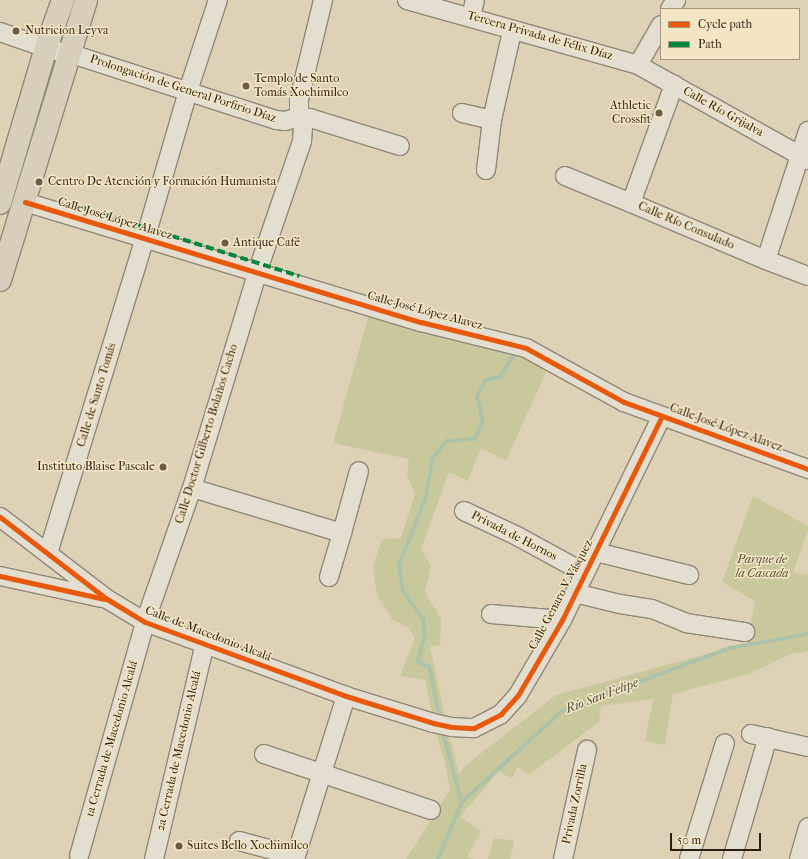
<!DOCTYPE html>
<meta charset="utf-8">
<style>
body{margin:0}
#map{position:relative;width:808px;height:859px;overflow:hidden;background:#ddd2b6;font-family:"IM FELL French Canon",serif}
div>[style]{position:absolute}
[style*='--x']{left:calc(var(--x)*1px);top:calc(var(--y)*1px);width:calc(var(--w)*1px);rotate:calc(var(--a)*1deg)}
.green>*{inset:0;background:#c9c89c}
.stream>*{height:3.5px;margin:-1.75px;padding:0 1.75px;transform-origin:1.75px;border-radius:1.75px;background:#aec1a9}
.roads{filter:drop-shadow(1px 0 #8f8877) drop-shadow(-1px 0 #8f8877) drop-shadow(0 1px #8f8877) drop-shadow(0 -1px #8f8877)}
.minor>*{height:18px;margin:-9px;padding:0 9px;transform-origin:9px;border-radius:9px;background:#e3ded0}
.major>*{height:22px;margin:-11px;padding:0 11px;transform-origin:11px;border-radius:11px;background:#d7cebb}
.quiet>*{height:4px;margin-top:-2px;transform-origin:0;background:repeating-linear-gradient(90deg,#00873e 0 8px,transparent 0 12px)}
.cycleway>*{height:5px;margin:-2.5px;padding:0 2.5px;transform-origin:2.5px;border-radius:2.5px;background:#e8590c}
.dots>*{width:11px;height:11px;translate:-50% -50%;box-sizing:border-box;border:2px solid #f3e6c5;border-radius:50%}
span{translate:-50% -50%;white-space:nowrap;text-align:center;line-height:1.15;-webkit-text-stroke:3px #f3e6c5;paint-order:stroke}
.poi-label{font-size:12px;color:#2d1e10}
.left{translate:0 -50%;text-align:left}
.right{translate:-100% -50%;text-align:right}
.street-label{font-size:12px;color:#2d1e10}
.park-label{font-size:12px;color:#574e33;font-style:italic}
.water-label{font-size:13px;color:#4e4d3c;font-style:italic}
.legend{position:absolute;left:660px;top:8px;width:140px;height:52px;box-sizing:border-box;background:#f3e6c5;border:1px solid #a4967d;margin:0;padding:5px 7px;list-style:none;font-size:12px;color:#2d1e10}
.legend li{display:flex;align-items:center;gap:8px;height:20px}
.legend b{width:20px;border:1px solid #a4967d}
.scale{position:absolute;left:670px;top:833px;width:91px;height:18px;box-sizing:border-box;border:2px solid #2d1e10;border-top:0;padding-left:5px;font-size:12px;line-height:14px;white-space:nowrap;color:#2d1e10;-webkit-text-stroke:3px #f3e6c5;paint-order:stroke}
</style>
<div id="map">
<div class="green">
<div style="clip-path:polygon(369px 314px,517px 348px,546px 372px,506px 461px,481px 448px,468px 481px,449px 472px,421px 549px,431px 566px,425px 592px,441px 619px,440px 645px,430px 647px,446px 722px,459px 774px,466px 765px,556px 695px,747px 643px,755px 601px,722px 582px,753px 496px,808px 526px,808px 531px,793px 573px,808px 575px,808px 651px,790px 654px,749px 674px,673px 694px,665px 745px,645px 741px,653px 699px,601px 706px,599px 722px,529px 775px,518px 767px,511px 779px,499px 771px,460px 817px,481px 831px,467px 857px,474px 859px,406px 859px,450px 790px,445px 762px,438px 740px,425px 680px,400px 676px,415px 638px,409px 628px,392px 619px,377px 595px,373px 567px,382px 539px,401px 538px,415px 494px,407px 475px,409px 459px,333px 443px)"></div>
<div style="clip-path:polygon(494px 838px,514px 841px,510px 859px,488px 859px)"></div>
</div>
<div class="stream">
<div style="--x:440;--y:720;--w:54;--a:-101.7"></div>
<div style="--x:429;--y:667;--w:12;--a:-156"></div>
<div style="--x:418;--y:662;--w:29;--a:-76"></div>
<div style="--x:425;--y:634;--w:15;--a:-98"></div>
<div style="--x:423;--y:619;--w:34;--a:-126"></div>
<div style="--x:403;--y:591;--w:26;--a:-99"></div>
<div style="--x:399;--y:565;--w:72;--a:-68.1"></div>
<div style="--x:426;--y:498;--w:39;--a:-81"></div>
<div style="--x:432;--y:459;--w:23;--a:-52"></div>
<div style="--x:446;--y:441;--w:29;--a:-4"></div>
<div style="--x:475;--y:439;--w:20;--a:-66"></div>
<div style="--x:483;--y:421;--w:25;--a:-104"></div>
<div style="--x:477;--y:397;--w:19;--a:-62"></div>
<div style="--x:486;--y:380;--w:14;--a:-12"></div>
<div style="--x:500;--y:377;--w:24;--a:-57"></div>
<div style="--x:443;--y:731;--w:73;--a:75"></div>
<div style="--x:438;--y:859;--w:62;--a:-67.2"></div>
<div style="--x:462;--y:802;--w:135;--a:-42.3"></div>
<div style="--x:562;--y:711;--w:179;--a:-20.6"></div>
<div style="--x:730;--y:648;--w:79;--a:-10.2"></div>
</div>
<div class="roads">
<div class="minor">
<div style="--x:407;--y:0;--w:240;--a:15.7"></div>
<div style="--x:638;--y:65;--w:195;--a:29.2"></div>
<div style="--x:670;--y:9;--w:11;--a:-56"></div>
<div style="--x:471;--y:17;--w:17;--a:-77"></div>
<div style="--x:0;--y:32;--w:49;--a:19.2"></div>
<div style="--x:46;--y:48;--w:24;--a:15"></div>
<div style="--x:81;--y:57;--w:205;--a:17.9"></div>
<div style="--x:276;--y:120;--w:9;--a:6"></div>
<div style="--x:285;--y:121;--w:15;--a:-16"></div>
<div style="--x:299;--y:117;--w:11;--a:5"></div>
<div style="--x:310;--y:118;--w:94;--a:17.3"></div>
<div style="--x:638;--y:65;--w:46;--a:-60.1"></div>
<div style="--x:462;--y:113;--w:31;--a:13"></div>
<div style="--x:492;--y:120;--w:86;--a:-77.3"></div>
<div style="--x:486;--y:170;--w:50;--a:-83.2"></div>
<div style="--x:565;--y:176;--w:71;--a:22.2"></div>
<div style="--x:631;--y:203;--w:147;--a:22.9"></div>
<div style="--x:766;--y:260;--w:45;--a:20.9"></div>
<div style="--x:25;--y:202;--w:414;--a:16.9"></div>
<div style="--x:421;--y:322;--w:108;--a:13.9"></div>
<div style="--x:526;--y:348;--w:112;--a:28.9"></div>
<div style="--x:624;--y:402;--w:196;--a:20"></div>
<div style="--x:631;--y:203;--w:126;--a:-70"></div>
<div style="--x:148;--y:229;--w:144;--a:-73.8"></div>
<div style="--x:188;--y:91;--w:96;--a:-71.8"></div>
<div style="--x:766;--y:260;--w:136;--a:-72"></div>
<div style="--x:260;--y:264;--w:130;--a:-71.1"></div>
<div style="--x:302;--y:141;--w:14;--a:-86"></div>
<div style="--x:303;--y:127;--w:11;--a:-112"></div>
<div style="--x:299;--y:117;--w:17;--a:-90"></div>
<div style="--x:299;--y:100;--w:103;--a:-76.5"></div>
<div style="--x:192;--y:488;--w:157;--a:16.7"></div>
<div style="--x:342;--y:533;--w:64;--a:-74.7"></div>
<div style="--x:464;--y:511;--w:59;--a:25.3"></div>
<div style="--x:517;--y:536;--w:77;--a:28.6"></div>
<div style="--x:0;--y:517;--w:135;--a:37.5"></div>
<div style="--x:107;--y:599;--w:44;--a:31.2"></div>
<div style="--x:145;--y:622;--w:214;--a:20.2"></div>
<div style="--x:346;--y:696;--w:91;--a:17.2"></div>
<div style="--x:433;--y:723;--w:19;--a:12"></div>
<div style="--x:452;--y:727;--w:22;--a:3"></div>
<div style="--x:474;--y:728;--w:30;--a:-27"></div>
<div style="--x:501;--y:714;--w:25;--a:-48"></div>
<div style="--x:518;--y:695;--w:87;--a:-59.6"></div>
<div style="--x:562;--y:620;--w:227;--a:-63.9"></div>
<div style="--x:596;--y:552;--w:96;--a:13.9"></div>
<div style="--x:48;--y:553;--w:330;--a:-72.9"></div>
<div style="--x:0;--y:576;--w:104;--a:12.2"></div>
<div style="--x:329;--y:577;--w:46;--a:-73.5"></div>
<div style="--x:575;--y:593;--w:46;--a:13.7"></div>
<div style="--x:620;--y:604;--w:32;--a:9"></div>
<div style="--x:652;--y:609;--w:37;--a:22"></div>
<div style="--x:686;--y:623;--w:60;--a:8.7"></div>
<div style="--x:491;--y:614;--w:71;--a:4.8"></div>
<div style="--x:751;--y:734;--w:58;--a:12.8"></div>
<div style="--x:264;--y:754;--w:176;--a:18.5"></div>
<div style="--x:239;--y:841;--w:58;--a:15"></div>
<div style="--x:79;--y:856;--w:243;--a:-74.2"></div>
<div style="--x:145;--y:622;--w:142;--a:-70.7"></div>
<div style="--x:192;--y:488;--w:227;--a:-73.1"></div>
<div style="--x:154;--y:859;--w:221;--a:-76.7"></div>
<div style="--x:295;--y:859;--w:171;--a:-72.6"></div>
<div style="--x:563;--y:859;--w:112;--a:-77.6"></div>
<div style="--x:689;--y:859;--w:121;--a:-72.8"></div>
<div style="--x:732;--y:859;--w:127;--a:-73.6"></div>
<div style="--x:799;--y:859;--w:33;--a:-74"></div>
</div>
<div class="major">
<div style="--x:0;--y:203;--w:162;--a:-73.5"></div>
<div style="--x:46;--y:48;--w:51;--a:-70.5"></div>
<div style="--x:0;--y:280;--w:293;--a:-72.9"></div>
</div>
</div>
<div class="quiet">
<div style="--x:80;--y:207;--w:230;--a:17.5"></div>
</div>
<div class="cycleway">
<div style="--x:25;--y:202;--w:414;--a:16.9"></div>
<div style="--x:421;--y:322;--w:108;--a:13.9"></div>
<div style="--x:526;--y:348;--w:112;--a:28.9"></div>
<div style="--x:624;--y:402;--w:196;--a:20"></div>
<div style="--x:0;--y:517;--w:135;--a:37.5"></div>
<div style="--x:107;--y:599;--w:44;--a:31.2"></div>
<div style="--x:145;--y:622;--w:214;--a:20.2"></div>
<div style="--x:346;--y:696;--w:91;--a:17.2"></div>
<div style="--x:433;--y:723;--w:19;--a:12"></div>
<div style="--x:452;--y:727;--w:22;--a:3"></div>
<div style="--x:474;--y:728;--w:30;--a:-27"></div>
<div style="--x:501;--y:714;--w:25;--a:-48"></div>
<div style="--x:518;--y:695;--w:87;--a:-59.6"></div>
<div style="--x:562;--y:620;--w:227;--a:-63.9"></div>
<div style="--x:0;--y:576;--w:107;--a:12.4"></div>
</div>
<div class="dots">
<div style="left:16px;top:31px;background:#6b5d4a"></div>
<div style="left:246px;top:86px;background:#6b5d4a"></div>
<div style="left:659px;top:113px;background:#6b5d4a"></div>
<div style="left:39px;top:182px;background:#6b5d4a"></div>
<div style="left:225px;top:243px;background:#6b5d4a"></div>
<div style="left:163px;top:467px;background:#6b5d4a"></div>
<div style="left:179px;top:846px;background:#6b5d4a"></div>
</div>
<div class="poi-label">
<span class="left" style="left:25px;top:31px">Nutricion Leyva</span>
<span class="left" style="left:254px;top:86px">Templo de Santo<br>Tomás Xochimilco</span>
<span class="right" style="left:651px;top:113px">Athletic<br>Crossfit</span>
<span class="left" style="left:48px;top:182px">Centro De Atención y Formación Humanista</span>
<span class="left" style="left:233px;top:243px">Antique Café</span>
<span class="right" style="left:155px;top:467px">Instituto Blaise Pascale</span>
<span class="left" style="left:187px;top:846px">Suites Bello Xochimilco</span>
</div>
<div class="street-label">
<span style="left:540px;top:36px;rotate:16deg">Tercera Privada de Félix Díaz</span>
<span style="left:183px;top:89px;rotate:18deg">Prolongación de General Porfirio Díaz</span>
<span style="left:723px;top:112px;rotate:29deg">Calle Río Grijalva</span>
<span style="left:115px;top:219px;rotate:17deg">Calle José López Alavez</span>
<span style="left:686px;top:226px;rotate:23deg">Calle Río Consulado</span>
<span style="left:425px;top:311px;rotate:15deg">Calle José López Alavez</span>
<span style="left:97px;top:395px;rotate:-73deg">Calle de Santo Tomás</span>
<span style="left:726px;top:428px;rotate:20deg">Calle José López Alavez</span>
<span style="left:207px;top:434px;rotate:-73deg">Calle Doctor Gilberto Bolaños Cacho</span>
<span style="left:514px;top:536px;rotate:27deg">Privada de Hornos</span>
<span style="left:561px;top:595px;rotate:-62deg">Calle Genaro V. Vásquez</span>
<span style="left:208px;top:634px;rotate:21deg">Calle de Macedonio Alcalá</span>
<span style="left:112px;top:739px;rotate:-74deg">1a Cerrada de Macedonio Alcalá</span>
<span style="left:179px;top:751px;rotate:-77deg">2a Cerrada de Macedonio Alcalá</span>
<span style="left:575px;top:804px;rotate:-78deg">Privada Zorrilla</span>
</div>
<div class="park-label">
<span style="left:762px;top:567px">Parque de<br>la Cascada</span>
</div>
<div class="water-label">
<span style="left:602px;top:696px;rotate:-21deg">Río San Felipe</span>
</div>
<ul class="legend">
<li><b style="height:5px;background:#e8590c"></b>Cycle path</li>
<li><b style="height:5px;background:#00873e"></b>Path</li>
</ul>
<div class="scale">50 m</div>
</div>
